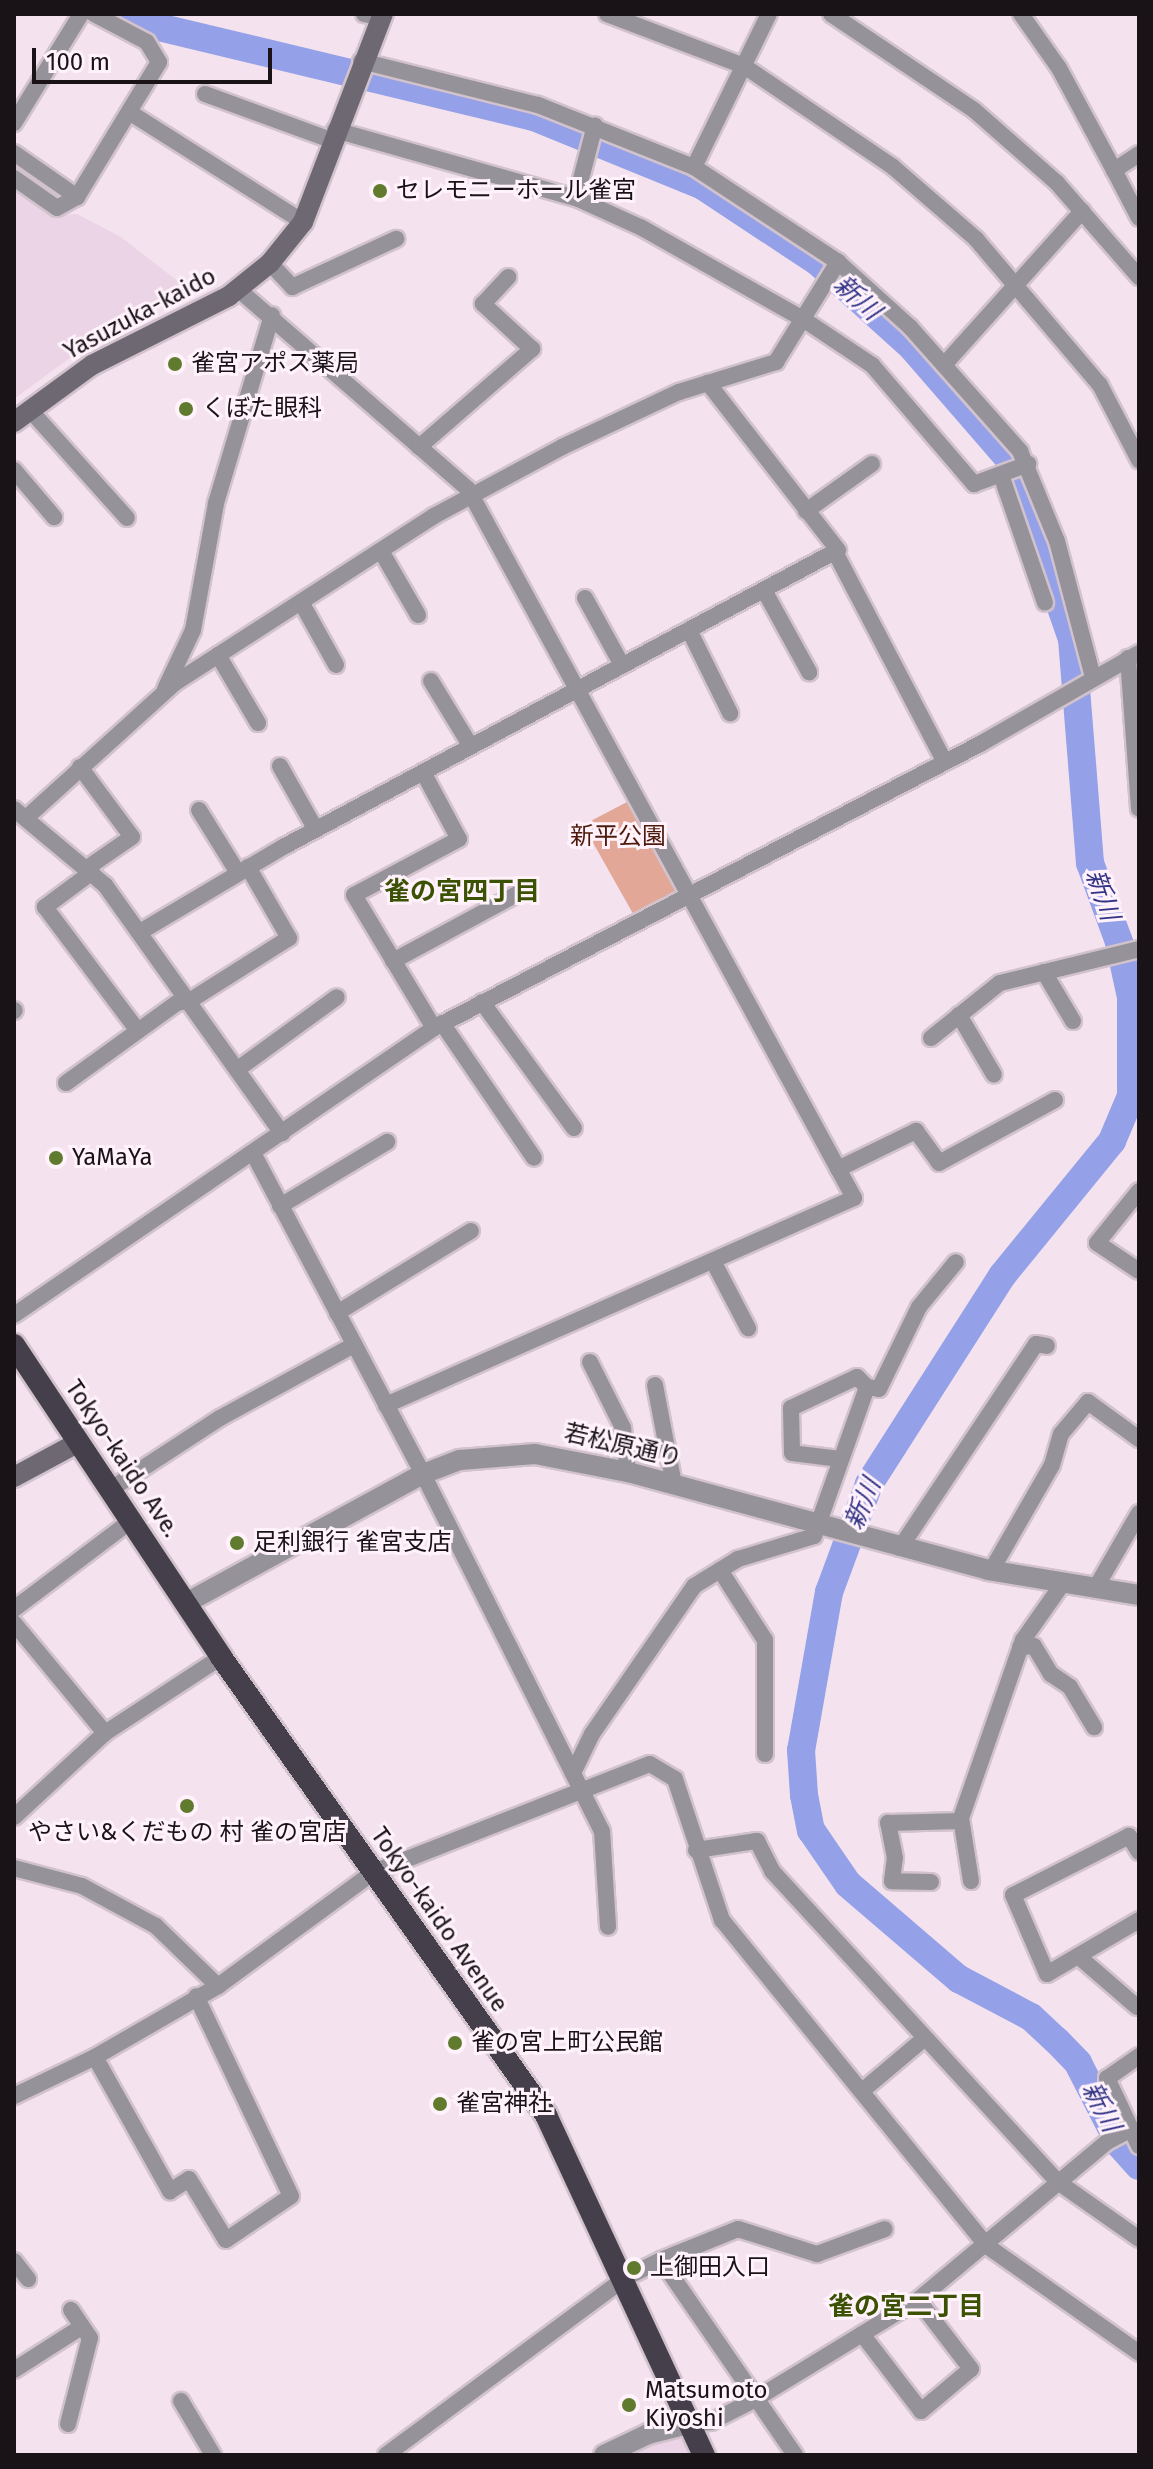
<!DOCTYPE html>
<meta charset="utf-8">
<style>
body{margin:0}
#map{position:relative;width:1153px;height:2469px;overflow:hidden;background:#f4e3ef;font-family:"Fira Sans","Noto Sans JP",sans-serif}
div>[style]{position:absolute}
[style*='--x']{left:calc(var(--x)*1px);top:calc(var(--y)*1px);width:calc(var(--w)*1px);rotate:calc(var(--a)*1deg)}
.built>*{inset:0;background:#ebd4e5}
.green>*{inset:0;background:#e3a797}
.river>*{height:28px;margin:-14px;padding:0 14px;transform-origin:14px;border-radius:14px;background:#94a0e7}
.roads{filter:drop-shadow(2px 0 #d1c2cc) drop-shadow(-2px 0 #d1c2cc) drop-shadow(0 2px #d1c2cc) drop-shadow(0 -2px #d1c2cc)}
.minor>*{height:16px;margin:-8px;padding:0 8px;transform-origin:8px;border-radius:8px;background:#959299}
.tertiary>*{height:20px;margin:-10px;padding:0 10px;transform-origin:10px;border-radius:10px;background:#959299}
.secondary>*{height:20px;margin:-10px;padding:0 10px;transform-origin:10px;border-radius:10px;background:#6d6872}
.trunk>*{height:22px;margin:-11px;padding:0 11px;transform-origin:11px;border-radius:11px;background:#453f4c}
.dots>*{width:22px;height:22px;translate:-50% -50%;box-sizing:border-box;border:4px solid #fff2fb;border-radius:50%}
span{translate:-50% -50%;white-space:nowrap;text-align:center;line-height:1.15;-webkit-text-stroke:6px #fff2fb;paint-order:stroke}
.poi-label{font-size:24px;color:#191317}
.left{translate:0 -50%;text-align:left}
.street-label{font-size:24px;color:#191317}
.park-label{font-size:24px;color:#4c190b}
.water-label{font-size:26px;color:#323486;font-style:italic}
.neighbourhood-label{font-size:26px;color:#3b5103;font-weight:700}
.frame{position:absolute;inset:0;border:16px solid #191317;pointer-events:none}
.scale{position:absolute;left:32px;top:48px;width:240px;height:36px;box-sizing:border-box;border:4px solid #191317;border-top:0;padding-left:10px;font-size:24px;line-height:28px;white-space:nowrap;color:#191317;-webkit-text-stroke:6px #fff2fb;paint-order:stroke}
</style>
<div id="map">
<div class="built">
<div style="clip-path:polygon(14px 185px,58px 215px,77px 214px,121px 237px,184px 286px,93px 341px,14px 399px)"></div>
<div style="clip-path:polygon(681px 2433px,695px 2455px,625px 2455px)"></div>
</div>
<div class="green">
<div style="clip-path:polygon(627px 802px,678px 894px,636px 919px,583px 825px)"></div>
</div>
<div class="river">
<div style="--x:130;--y:14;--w:23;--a:29"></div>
<div style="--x:150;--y:25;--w:395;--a:13.5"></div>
<div style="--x:534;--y:117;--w:183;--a:22.2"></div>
<div style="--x:703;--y:186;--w:138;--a:33.5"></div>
<div style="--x:818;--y:262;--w:127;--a:42.1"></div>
<div style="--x:912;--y:347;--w:148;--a:49.1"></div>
<div style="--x:1009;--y:459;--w:191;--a:70.7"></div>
<div style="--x:1072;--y:639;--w:225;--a:85.4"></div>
<div style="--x:1090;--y:863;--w:84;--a:69.8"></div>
<div style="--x:1119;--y:942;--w:56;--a:77.7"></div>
<div style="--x:1131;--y:997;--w:99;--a:90"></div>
<div style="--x:1131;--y:1096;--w:49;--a:112.9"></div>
<div style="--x:1112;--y:1141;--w:174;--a:129.2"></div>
<div style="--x:1002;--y:1276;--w:247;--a:122.6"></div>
<div style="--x:869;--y:1484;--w:115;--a:110.3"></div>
<div style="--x:829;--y:1592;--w:160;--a:100"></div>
<div style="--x:801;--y:1750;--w:45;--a:86.2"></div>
<div style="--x:804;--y:1795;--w:36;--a:79"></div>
<div style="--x:811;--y:1830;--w:65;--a:55.6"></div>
<div style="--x:848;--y:1884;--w:146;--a:40.6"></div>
<div style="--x:959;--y:1979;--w:81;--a:27.8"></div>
<div style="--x:1031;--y:2017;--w:35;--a:43"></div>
<div style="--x:1057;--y:2041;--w:30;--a:46"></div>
<div style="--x:1078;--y:2063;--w:92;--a:62.9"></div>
<div style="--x:1120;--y:2145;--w:28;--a:48"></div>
</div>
<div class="roads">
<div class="minor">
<div style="--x:364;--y:14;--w:17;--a:13"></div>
<div style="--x:607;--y:14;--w:147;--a:20.8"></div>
<div style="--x:744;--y:66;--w:180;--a:34.1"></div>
<div style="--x:893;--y:167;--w:110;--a:40.9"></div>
<div style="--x:976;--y:239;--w:192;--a:49.7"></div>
<div style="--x:1100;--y:385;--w:85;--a:62.5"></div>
<div style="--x:831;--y:14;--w:172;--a:33.9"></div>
<div style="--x:974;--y:110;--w:111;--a:41.3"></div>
<div style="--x:1057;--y:183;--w:125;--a:48.9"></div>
<div style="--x:1021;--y:14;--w:66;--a:54.9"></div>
<div style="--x:1059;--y:68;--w:116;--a:61.7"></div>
<div style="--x:361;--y:61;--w:182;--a:14"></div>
<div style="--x:538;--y:105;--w:168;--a:21.7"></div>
<div style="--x:694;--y:167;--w:173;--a:33.4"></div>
<div style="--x:838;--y:262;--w:97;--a:42.1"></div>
<div style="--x:910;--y:327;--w:166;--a:48.4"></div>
<div style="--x:1020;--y:451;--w:97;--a:67.7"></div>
<div style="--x:1057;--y:541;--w:141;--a:75.2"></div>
<div style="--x:205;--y:94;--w:134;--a:20.1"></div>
<div style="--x:129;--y:112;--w:206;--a:32.3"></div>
<div style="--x:14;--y:123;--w:128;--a:-58.4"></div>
<div style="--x:335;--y:130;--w:250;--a:15.8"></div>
<div style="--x:576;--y:198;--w:72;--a:24.4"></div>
<div style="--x:642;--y:228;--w:185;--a:29.5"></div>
<div style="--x:803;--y:319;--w:83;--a:33.7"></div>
<div style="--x:872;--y:365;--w:157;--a:49.4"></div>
<div style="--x:974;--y:484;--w:58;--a:-20.3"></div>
<div style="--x:14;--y:153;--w:77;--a:34.9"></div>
<div style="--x:77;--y:197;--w:158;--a:-58.7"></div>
<div style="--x:159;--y:62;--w:23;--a:-121"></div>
<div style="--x:147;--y:42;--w:60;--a:-152.2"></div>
<div style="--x:1139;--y:154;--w:30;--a:147"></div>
<div style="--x:1114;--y:170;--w:54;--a:62.5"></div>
<div style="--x:694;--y:167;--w:170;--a:-63.9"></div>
<div style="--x:14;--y:178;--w:52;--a:34.9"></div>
<div style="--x:57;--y:208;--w:23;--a:-29"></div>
<div style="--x:576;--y:198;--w:75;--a:-75.4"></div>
<div style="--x:270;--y:263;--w:33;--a:47"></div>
<div style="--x:292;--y:287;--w:115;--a:-24.8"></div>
<div style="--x:239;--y:290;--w:303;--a:41"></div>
<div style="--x:468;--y:489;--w:807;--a:61.43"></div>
<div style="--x:854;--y:1198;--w:512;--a:156.14"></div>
<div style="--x:944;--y:365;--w:207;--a:-48.1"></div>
<div style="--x:30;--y:410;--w:145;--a:48.1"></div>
<div style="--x:419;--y:447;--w:150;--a:-40.9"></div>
<div style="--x:532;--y:349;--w:67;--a:-137.4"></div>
<div style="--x:483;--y:304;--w:37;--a:-47"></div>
<div style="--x:14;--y:470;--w:62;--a:49.6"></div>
<div style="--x:1001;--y:475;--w:135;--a:71"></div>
<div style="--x:806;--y:511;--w:81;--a:-35.5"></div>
<div style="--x:381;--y:551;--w:74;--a:60"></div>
<div style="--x:835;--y:552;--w:237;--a:62.4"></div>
<div style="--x:764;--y:590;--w:94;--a:61.2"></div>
<div style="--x:585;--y:598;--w:77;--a:61.1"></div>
<div style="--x:301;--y:602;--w:72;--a:60.9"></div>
<div style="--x:689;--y:630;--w:93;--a:63.7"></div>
<div style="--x:218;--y:655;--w:79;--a:59.5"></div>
<div style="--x:1128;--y:658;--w:151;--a:85.8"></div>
<div style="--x:431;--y:681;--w:75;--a:58.6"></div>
<div style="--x:165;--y:689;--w:65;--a:-64.6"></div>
<div style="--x:193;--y:630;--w:129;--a:-79.7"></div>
<div style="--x:216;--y:503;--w:196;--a:-73.4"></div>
<div style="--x:280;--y:766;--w:73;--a:60.6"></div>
<div style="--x:80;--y:767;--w:87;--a:53.4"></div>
<div style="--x:132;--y:837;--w:55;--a:145.4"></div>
<div style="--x:423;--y:772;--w:76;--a:61.8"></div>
<div style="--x:459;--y:839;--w:119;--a:151.9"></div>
<div style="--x:354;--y:895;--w:155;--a:59"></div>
<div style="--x:14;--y:809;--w:119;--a:39.9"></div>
<div style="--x:105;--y:885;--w:305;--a:54.5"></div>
<div style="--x:199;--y:810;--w:74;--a:58.2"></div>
<div style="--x:26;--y:818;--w:201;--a:-42.2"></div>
<div style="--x:175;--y:683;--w:308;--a:-32.8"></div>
<div style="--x:434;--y:516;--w:145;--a:-28.3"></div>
<div style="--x:562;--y:447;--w:129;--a:-25.2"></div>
<div style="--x:679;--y:392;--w:102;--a:-17.2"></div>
<div style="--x:776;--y:362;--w:118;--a:-58.2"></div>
<div style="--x:92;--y:872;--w:59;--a:143.3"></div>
<div style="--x:45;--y:907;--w:155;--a:53.1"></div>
<div style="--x:140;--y:932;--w:169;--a:-30.7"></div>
<div style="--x:285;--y:846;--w:627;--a:-28.16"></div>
<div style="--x:838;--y:550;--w:212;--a:-127.9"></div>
<div style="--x:393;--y:961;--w:143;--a:-28.4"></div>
<div style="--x:1044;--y:972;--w:57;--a:59.4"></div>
<div style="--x:482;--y:1002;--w:156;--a:53.9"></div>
<div style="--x:14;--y:1011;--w:1;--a:-45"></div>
<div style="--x:959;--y:1015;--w:69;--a:59.7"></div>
<div style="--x:442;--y:1023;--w:163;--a:55.7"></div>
<div style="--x:931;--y:1038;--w:88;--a:-38.6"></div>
<div style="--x:1000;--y:983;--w:143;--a:-13.7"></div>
<div style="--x:238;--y:1069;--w:122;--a:-36"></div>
<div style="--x:66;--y:1083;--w:137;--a:-35.8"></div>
<div style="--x:177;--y:1003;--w:14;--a:-12"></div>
<div style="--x:191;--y:1000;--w:116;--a:-32.3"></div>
<div style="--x:289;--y:938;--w:82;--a:-120"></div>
<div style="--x:253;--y:1153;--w:363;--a:62.1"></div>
<div style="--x:423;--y:1474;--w:399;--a:63.4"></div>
<div style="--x:602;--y:1831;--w:96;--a:86.4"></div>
<div style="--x:838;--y:1169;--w:87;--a:-26"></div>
<div style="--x:916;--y:1131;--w:39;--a:54"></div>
<div style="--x:939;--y:1163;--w:132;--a:-28.5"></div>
<div style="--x:1139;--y:1191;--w:67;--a:128.9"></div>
<div style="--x:1097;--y:1243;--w:50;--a:33.7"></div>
<div style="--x:280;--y:1206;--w:125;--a:-30.9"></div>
<div style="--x:713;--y:1261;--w:76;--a:62.4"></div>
<div style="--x:337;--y:1313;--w:157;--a:-31.5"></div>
<div style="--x:14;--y:1315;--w:509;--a:-34.35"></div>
<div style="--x:434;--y:1028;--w:615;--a:-27.48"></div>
<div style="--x:980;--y:744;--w:183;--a:-29.8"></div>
<div style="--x:590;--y:1362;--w:74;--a:63.4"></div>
<div style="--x:623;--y:1428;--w:44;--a:83.5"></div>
<div style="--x:655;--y:1385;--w:102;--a:79.2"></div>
<div style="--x:840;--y:1459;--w:48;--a:-172.9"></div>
<div style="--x:792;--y:1453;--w:45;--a:-91.3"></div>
<div style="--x:791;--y:1408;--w:73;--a:-25.2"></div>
<div style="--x:857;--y:1377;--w:14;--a:45"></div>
<div style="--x:111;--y:1489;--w:130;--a:-33.1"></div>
<div style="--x:220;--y:1418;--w:153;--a:-28.6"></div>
<div style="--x:900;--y:1548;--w:245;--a:-56.3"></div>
<div style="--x:1036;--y:1344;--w:11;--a:10"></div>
<div style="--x:720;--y:1570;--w:83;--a:57.3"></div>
<div style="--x:765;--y:1640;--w:114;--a:90"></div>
<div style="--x:991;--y:1571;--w:122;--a:-60.1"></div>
<div style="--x:1052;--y:1465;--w:32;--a:-74"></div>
<div style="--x:1061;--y:1434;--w:42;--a:-49.8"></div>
<div style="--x:1088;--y:1402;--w:63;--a:36"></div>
<div style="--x:1095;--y:1589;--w:88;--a:-59.9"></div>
<div style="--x:14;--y:1609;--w:148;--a:-37"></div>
<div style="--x:14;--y:1623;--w:143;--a:50.4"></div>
<div style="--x:1020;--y:1647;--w:14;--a:-4"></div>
<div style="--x:1034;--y:1646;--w:33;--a:59"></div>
<div style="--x:1051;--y:1674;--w:23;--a:34"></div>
<div style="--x:1070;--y:1687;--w:47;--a:59"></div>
<div style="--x:573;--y:1773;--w:43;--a:-64"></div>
<div style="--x:592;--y:1734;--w:180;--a:-55.4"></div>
<div style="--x:694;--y:1586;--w:52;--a:-31.5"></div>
<div style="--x:738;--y:1559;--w:79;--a:-16.8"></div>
<div style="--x:814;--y:1536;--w:158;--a:-70.4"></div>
<div style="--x:867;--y:1387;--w:12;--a:9"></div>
<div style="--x:879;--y:1389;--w:91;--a:-64"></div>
<div style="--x:919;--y:1307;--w:58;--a:-50.6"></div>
<div style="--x:14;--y:1817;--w:124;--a:-42.7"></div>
<div style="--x:105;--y:1733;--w:139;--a:-33.2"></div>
<div style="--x:696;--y:1850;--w:62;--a:-8.4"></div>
<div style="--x:757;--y:1841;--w:34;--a:63"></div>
<div style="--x:772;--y:1871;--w:423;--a:47.4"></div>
<div style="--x:1058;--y:2182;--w:99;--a:35.1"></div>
<div style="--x:1139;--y:1852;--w:19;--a:-122"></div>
<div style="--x:1129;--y:1836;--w:130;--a:153"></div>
<div style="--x:1013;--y:1895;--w:86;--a:66.7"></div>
<div style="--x:1047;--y:1974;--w:107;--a:-30.4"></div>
<div style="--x:14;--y:1868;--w:70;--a:14.8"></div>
<div style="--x:82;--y:1886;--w:84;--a:28.4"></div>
<div style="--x:156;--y:1926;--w:86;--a:44.1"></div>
<div style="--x:971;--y:1881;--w:64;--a:-99"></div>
<div style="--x:961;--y:1818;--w:188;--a:-70.8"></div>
<div style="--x:1023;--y:1640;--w:70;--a:-54.9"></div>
<div style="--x:931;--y:1882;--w:39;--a:-179"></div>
<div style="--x:892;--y:1881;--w:23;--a:-83"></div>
<div style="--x:895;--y:1858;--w:36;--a:-101"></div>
<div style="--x:888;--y:1823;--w:73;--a:-1.6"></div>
<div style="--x:1078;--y:1956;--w:78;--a:40.8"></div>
<div style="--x:1139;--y:2056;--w:39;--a:145"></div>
<div style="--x:1107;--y:2078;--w:75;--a:64.8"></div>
<div style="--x:95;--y:2057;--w:154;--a:60.8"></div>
<div style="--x:170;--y:2191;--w:22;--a:-32"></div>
<div style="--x:189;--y:2179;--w:71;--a:58.8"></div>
<div style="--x:226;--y:2240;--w:78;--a:-34.1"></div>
<div style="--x:291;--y:2196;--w:221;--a:-115.4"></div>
<div style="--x:862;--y:2091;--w:82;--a:-40.1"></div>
<div style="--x:14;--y:2096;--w:90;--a:-25.7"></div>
<div style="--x:95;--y:2057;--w:142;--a:-30"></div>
<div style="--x:218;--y:1986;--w:193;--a:-36.2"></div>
<div style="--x:374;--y:1872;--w:296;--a:-21.4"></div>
<div style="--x:650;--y:1764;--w:29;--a:31"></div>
<div style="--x:675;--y:1779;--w:149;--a:71.6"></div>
<div style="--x:722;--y:1920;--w:420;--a:50.9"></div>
<div style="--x:987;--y:2246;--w:186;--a:35.1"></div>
<div style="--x:661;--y:2260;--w:237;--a:55.5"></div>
<div style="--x:14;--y:2261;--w:23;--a:52"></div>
<div style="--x:862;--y:2334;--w:97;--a:52.5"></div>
<div style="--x:921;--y:2411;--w:65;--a:-40"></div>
<div style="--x:971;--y:2369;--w:87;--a:-127.5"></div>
<div style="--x:14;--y:2370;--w:78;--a:-32.5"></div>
<div style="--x:181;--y:2401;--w:63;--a:59.3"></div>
<div style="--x:68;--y:2424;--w:89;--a:-75.7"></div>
<div style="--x:90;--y:2338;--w:34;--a:-124"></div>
<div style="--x:688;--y:2424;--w:23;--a:-5"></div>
<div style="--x:711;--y:2422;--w:48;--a:-27.1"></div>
<div style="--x:754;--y:2400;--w:192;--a:-31.4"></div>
<div style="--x:918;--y:2300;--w:246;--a:-39.9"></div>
<div style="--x:1107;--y:2142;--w:24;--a:-28"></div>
<div style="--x:386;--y:2455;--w:297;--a:-36.5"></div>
<div style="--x:625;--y:2278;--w:40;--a:-26.6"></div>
<div style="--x:661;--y:2260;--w:83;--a:-21.9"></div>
<div style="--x:738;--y:2229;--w:83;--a:17.6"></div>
<div style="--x:817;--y:2254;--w:72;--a:-20.2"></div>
</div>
<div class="tertiary">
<div style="--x:186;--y:1603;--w:270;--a:-28.6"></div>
<div style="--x:423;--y:1474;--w:40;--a:-21"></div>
<div style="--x:460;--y:1460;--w:75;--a:-4.6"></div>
<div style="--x:535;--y:1454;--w:95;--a:11"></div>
<div style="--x:628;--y:1472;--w:373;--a:15.2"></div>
<div style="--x:988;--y:1570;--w:153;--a:9.4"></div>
<div style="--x:604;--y:2455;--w:49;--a:-25.5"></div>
<div style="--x:648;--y:2434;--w:41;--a:-14"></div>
</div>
<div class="secondary">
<div style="--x:14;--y:422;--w:97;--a:-36.2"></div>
<div style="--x:92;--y:365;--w:153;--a:-26.7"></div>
<div style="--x:229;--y:296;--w:53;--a:-38.8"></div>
<div style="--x:270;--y:263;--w:53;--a:-51.2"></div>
<div style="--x:303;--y:222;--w:223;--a:-69"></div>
<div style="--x:14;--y:1477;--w:74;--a:-28.3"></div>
</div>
<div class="trunk">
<div style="--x:14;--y:1345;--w:374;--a:56.4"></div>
<div style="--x:221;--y:1657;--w:562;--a:54.64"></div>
<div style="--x:546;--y:2115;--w:375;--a:65.1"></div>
</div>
</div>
<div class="dots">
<div style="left:380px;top:191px;background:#607a2e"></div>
<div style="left:175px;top:364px;background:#607a2e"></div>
<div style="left:186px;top:409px;background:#607a2e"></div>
<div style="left:56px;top:1158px;background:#607a2e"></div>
<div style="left:237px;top:1543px;background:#607a2e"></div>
<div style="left:187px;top:1806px;background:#607a2e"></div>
<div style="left:455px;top:2043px;background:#607a2e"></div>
<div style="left:440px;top:2104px;background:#607a2e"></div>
<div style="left:634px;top:2268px;background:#607a2e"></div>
<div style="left:629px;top:2405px;background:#607a2e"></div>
</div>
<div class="poi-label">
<span class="left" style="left:396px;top:191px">セレモニーホール雀宮</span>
<span class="left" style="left:191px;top:364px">雀宮アポス薬局</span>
<span class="left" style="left:202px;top:409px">くぼた眼科</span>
<span class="left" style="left:72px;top:1158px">YaMaYa</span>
<span class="left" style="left:253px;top:1543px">足利銀行 雀宮支店</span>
<span style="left:187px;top:1833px">やさい&amp;くだもの 村 雀の宮店</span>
<span class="left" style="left:471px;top:2043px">雀の宮上町公民館</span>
<span class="left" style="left:456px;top:2104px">雀宮神社</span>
<span class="left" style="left:650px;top:2268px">上御田入口</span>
<span class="left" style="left:645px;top:2405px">Matsumoto<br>Kiyoshi</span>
</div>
<div class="street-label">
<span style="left:140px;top:314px;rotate:-28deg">Yasuzuka-kaido</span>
<span style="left:623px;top:1446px;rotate:13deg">若松原通り</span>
<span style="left:122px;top:1459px;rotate:56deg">Tokyo-kaido Ave.</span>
<span style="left:439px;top:1920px;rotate:55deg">Tokyo-kaido Avenue</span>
</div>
<div class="park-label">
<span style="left:618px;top:837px">新平公園</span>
</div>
<div class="water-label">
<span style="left:857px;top:298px;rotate:42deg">新川</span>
<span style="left:1102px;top:895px;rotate:71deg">新川</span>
<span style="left:863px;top:1504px;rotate:-67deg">新川</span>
<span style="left:1101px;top:2107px;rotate:63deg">新川</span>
</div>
<div class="neighbourhood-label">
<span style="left:462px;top:892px">雀の宮四丁目</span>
<span style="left:906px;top:2307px">雀の宮二丁目</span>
</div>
<div class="frame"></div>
<div class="scale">100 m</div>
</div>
